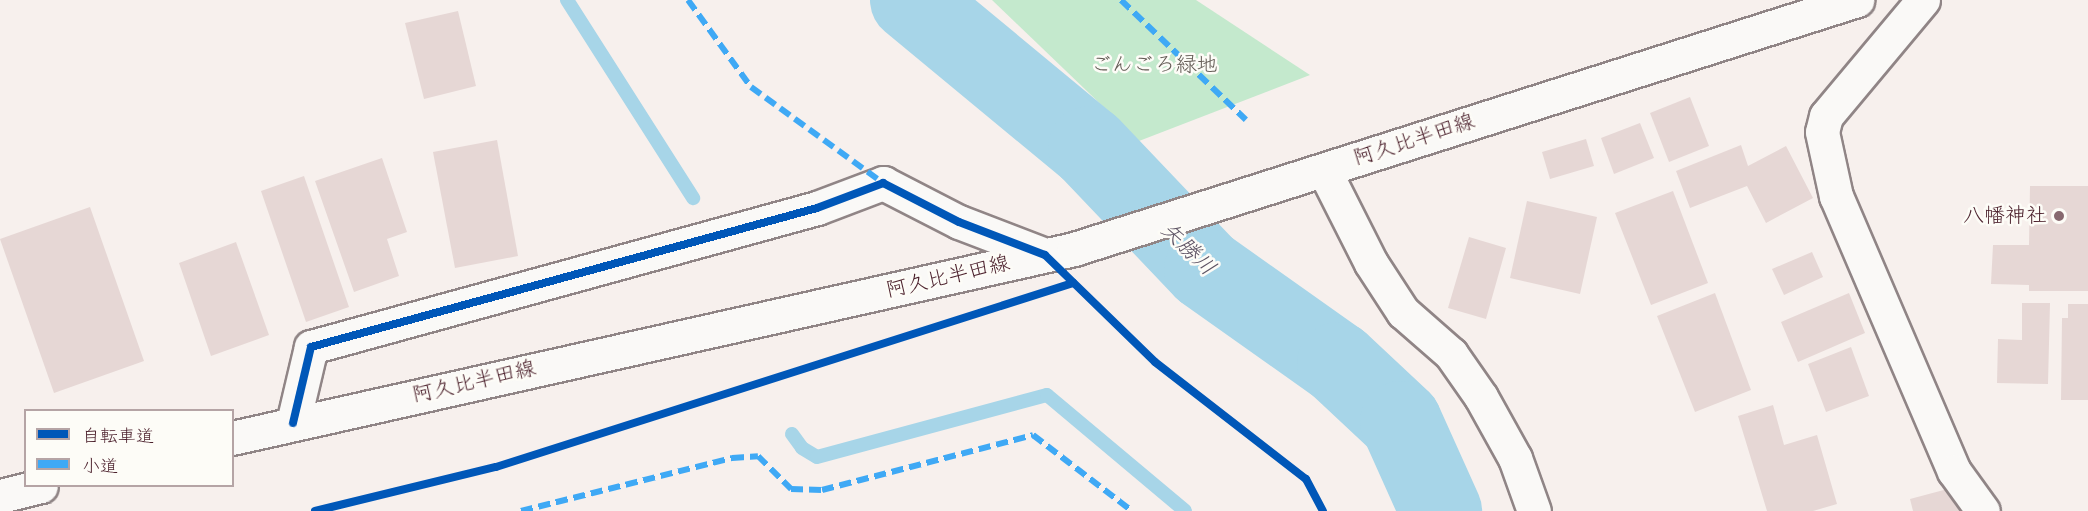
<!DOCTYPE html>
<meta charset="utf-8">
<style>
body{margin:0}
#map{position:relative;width:2088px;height:511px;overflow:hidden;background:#f7f0ed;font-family:Pangolin,"Klee One",sans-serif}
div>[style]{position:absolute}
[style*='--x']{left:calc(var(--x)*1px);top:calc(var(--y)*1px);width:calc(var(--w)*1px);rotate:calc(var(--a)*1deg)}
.green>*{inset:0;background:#c4e9cd}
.stream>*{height:14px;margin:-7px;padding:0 7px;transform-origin:7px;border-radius:7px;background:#a7d5e8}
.river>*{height:82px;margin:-41px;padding:0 41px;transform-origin:41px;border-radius:41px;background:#a7d5e8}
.building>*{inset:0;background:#e6d7d5}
.roads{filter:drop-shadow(2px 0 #908586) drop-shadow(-2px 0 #908586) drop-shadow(0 2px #908586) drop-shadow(0 -2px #908586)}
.minor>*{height:33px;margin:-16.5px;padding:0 16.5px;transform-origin:16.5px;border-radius:16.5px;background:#faf9f7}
.secondary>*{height:33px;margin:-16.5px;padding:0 16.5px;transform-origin:16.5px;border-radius:16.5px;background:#faf9f7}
.quiet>*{height:6px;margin-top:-3px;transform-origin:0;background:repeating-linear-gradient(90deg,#3fa9f5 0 12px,transparent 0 18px)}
.cycleway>*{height:8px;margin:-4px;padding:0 4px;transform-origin:4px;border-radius:4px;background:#0057b8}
.dots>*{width:16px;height:16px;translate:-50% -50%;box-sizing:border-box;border:3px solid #fdfcf7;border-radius:50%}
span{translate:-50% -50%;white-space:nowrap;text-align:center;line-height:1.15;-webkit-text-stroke:5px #fdfcf7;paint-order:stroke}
.park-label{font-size:21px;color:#625a54}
.street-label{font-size:21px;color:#4a1f2b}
.poi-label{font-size:21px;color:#4a1f2b}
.right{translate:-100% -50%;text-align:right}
.water-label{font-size:22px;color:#5c5263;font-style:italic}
.legend{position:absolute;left:24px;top:409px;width:210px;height:78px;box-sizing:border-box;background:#fdfcf7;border:2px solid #b5a4a5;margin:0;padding:8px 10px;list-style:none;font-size:18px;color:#4a1f2b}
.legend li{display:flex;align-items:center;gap:12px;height:30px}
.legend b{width:30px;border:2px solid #b5a4a5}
</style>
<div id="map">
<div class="green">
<div style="clip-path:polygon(992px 0,1196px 0,1310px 75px,1139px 141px)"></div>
</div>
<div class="stream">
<div style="--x:567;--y:0;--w:235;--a:57.5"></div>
<div style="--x:792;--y:434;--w:17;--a:54"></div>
<div style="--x:802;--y:448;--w:17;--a:31"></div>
<div style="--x:817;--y:457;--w:238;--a:-15.1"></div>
<div style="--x:1047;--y:395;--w:180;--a:40"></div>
</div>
<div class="river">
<div style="--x:911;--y:0;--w:231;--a:39.6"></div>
<div style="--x:1089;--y:147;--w:168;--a:46.4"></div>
<div style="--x:1205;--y:269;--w:163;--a:35.3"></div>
<div style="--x:1338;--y:363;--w:86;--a:43.1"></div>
<div style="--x:1401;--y:422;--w:98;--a:65.8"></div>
</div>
<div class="building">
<div style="clip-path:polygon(458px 11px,476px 86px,424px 99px,405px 23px)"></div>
<div style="clip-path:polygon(1690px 97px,1709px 146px,1669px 162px,1650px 113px)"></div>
<div style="clip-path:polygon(1640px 123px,1654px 158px,1614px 174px,1601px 138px)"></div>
<div style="clip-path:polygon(1586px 139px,1594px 166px,1550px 179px,1542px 152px)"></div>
<div style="clip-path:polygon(497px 140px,518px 256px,455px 268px,433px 152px)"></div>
<div style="clip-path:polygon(1741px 145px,1748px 166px,1786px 146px,1813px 198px,1766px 223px,1747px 186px,1690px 208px,1676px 171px)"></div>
<div style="clip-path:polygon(382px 158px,407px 232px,387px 239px,399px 276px,354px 292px,315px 181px)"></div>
<div style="clip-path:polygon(304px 176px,349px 307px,306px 322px,261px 191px)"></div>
<div style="clip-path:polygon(2030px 186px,2088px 186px,2088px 291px,2029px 291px,2029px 285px,1991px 284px,1993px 245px,2029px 245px)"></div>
<div style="clip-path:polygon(1673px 191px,1708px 283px,1651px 305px,1615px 213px)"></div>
<div style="clip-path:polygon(1527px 201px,1597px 217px,1580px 294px,1510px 278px)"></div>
<div style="clip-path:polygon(90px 207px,144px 361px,54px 393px,0 239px)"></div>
<div style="clip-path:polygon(1469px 237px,1506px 248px,1486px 319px,1448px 308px)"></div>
<div style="clip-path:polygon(236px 242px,269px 335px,211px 356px,179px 263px)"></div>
<div style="clip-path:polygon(1812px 252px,1823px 277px,1784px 295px,1772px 269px)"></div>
<div style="clip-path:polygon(1715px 293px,1751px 390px,1695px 412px,1657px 316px)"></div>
<div style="clip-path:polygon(1849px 293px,1865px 333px,1798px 362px,1781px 322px)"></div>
<div style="clip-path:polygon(2022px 303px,2050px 303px,2048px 384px,1997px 383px,1998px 339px,2022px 340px)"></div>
<div style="clip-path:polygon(2068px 304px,2088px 304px,2088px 400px,2061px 400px,2062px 318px,2068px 318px)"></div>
<div style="clip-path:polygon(1851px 347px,1869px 396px,1826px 412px,1808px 364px)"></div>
<div style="clip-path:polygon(1773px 405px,1784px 445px,1817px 435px,1837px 504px,1813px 511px,1767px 511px,1738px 416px)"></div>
<div style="clip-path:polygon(1955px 487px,1961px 511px,1913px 511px,1910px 499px)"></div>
</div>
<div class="roads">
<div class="minor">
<div style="--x:1923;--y:0;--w:151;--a:129.9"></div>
<div style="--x:1826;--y:116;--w:16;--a:104"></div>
<div style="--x:1822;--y:132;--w:66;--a:77.7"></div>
<div style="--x:1836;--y:196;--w:299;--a:66.8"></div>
<div style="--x:1954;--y:471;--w:49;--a:54.1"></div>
<div style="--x:1324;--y:170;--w:104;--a:63.2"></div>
<div style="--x:1371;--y:263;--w:59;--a:56.9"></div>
<div style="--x:1403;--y:312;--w:64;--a:41.2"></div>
<div style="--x:1451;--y:354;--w:52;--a:55.1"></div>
<div style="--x:1481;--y:397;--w:70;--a:60.9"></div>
<div style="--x:1515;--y:458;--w:56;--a:70.3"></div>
<div style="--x:293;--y:423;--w:78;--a:-76.7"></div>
<div style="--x:311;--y:347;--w:525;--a:-15.36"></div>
<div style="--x:817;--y:208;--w:71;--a:-20.7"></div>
<div style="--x:883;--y:183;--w:85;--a:27.2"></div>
<div style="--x:959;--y:222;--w:92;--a:21"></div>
</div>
<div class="secondary">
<div style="--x:232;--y:438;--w:863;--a:-12.65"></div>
<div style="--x:1074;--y:249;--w:822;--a:-17.64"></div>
<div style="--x:0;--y:496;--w:42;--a:-13.7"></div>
</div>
</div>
<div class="quiet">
<div style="--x:688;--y:0;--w:107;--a:54.1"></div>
<div style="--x:751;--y:87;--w:163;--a:36"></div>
<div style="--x:1121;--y:0;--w:173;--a:43.8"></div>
<div style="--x:521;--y:511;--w:218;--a:-14.1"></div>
<div style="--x:732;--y:458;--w:26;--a:-4"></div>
<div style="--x:758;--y:456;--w:47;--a:45"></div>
<div style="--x:791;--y:489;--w:31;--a:2"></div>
<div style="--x:822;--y:490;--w:218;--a:-14.6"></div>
<div style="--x:1033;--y:435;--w:125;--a:37.5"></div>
</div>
<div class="cycleway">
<div style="--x:293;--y:423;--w:78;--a:-76.7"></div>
<div style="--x:311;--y:347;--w:525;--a:-15.36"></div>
<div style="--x:817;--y:208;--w:71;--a:-20.7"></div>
<div style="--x:883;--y:183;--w:85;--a:27.2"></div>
<div style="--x:959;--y:222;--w:92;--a:21"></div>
<div style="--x:1045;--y:255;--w:153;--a:44.2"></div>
<div style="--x:1155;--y:362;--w:191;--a:37.8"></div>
<div style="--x:1306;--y:479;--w:36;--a:62"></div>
<div style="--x:315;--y:511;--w:186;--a:-13.7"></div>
<div style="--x:496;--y:467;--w:606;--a:-17.69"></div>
</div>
<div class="dots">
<div style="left:2059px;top:216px;background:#87686f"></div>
</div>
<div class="park-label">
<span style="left:1154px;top:65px">ごんごろ緑地</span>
</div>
<div class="street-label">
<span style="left:1414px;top:140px;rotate:-18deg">阿久比半田線</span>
<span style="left:948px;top:277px;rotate:-13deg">阿久比半田線</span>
<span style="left:474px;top:382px;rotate:-13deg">阿久比半田線</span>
</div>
<div class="poi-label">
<span class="right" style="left:2047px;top:216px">八幡神社</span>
</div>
<div class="water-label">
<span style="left:1188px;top:249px;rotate:44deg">矢勝川</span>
</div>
<ul class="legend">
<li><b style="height:8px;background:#0057b8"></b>自転車道</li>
<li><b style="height:8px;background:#3fa9f5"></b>小道</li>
</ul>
</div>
